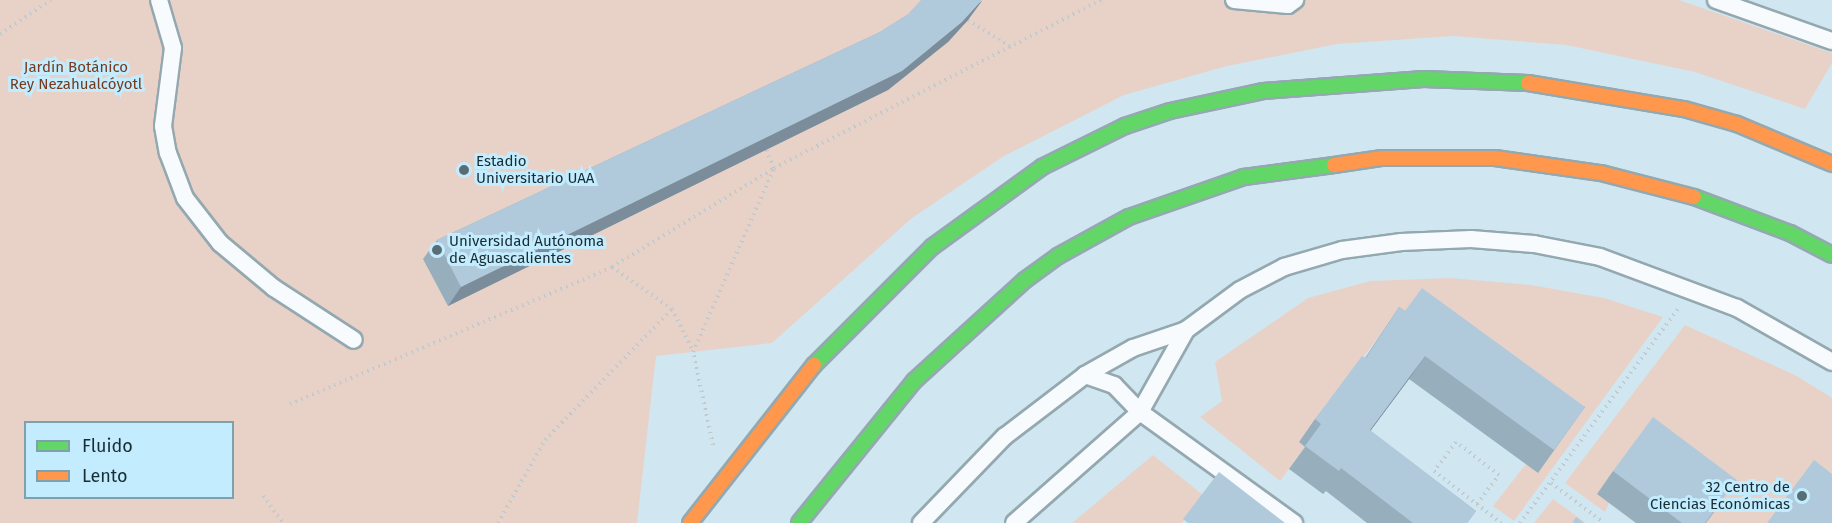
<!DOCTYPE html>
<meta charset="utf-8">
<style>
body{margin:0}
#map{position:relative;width:1832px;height:523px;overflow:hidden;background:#d0e7f1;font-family:"Fira Sans",sans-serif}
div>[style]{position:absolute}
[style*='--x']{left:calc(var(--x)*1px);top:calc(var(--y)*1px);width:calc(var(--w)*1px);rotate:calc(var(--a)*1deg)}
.green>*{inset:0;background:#e8d2c8}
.path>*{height:4px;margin-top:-2px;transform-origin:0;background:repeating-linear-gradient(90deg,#c0c9cd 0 1.5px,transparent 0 6px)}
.roads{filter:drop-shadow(2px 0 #94a8b0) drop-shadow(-2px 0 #94a8b0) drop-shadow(0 2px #94a8b0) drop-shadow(0 -2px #94a8b0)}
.lane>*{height:16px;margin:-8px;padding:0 8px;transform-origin:8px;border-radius:8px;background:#f8fbfd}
.fast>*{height:14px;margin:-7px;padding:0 7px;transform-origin:7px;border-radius:7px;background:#63d668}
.slow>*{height:14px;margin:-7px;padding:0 7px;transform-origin:7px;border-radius:7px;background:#ff974d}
.wall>*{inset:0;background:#97aebd}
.shaded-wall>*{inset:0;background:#7b8d9a}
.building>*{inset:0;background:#b0cadc}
.dots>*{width:16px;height:16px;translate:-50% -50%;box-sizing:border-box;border:3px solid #c3edfe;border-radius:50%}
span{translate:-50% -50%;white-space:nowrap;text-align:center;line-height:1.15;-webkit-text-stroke:6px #c3edfe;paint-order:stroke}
.park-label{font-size:15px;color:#75391d}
.poi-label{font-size:15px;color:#182c34}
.left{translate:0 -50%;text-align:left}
.right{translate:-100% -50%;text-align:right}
.legend{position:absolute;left:24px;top:421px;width:210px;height:78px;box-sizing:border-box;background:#c3edfe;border:2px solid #7fa0ad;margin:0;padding:8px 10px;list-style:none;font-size:18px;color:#182c34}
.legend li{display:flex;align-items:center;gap:12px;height:30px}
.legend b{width:30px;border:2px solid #7fa0ad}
</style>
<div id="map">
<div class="green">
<div style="clip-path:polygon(evenodd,0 0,1679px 0,1832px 53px,1832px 63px,1805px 109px,1695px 72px,1566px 45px,1453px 36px,1337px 44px,1227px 66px,1124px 95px,1004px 156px,912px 218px,772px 343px,656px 356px,637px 523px,0 523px,0 0,26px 422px,232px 422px,232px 498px,26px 498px,26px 422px)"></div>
<div style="clip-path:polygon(1450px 278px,1531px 285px,1604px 298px,1663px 317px,1514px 521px,1493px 506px,1526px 464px,1538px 472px,1384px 330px,1299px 442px,1305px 447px,1280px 481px,1200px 417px,1222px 401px,1215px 362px,1308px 298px,1370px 281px)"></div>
<div style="clip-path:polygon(1685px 325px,1797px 376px,1832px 398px,1832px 508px,1768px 523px,1706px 523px,1721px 503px,1637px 440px,1605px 512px,1565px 483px)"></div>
<div style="clip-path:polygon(1153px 455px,1203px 495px,1182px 523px,1072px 523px)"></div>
<div style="clip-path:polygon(1553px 499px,1586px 523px,1534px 523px)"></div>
</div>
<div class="path">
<div style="--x:968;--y:20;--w:51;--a:32.1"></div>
<div style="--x:0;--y:34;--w:61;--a:-33.7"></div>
<div style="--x:612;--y:267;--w:73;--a:35"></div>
<div style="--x:672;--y:309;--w:47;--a:63.4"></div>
<div style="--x:290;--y:404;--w:350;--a:-23"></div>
<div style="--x:612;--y:267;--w:190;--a:-31.4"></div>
<div style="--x:774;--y:168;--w:21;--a:-113"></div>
<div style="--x:713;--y:445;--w:95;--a:-102.1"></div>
<div style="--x:693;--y:352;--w:201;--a:-66.2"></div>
<div style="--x:774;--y:168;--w:368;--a:-27.2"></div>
<div style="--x:1551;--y:483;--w:66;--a:37"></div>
<div style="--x:263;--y:496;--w:34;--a:53"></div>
<div style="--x:1477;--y:504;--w:36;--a:-53"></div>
<div style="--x:1499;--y:475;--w:54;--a:-142.5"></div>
<div style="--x:1456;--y:442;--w:36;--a:127"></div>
<div style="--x:1434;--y:471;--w:85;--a:37.8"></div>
<div style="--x:498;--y:523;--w:95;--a:-60.5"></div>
<div style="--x:545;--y:440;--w:182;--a:-45.9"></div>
<div style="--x:1520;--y:523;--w:266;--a:-53.6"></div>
</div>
<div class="roads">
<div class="lane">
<div style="--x:159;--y:0;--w:50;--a:73.7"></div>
<div style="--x:173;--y:48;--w:79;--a:97.3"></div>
<div style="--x:163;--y:126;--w:27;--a:80"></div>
<div style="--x:168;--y:153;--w:48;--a:69.3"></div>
<div style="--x:185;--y:198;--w:57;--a:52.1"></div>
<div style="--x:220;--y:243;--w:70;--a:39.8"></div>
<div style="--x:274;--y:288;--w:95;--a:33"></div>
<div style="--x:1234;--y:0;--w:54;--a:5.3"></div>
<div style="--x:1288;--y:5;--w:9;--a:-36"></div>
<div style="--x:1716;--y:0;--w:123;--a:19.5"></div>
<div style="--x:1085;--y:375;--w:31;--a:19"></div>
<div style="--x:1114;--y:385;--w:37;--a:46"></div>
<div style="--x:1140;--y:412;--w:190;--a:35.8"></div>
<div style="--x:921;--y:523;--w:120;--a:-46"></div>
<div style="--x:1004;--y:437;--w:102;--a:-37.4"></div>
<div style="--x:1085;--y:375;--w:55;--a:-29.4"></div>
<div style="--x:1133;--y:348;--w:56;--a:-18.8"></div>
<div style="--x:1186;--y:330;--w:67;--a:-36.5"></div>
<div style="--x:1240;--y:290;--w:50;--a:-27.6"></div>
<div style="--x:1284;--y:267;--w:60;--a:-16.3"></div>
<div style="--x:1342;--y:250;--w:60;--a:-7.7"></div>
<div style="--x:1401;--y:242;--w:70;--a:-2.5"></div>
<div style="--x:1471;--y:239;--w:63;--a:4.5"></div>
<div style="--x:1534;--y:244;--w:67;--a:11.1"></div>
<div style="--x:1600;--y:257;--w:146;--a:20.4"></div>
<div style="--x:1737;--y:308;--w:109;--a:29.6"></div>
<div style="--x:1014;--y:523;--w:168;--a:-41.4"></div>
<div style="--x:1140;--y:412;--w:94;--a:-60.7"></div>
</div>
<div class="fast">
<div style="--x:1694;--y:197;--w:103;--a:20.6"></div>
<div style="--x:1790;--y:233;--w:47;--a:27.6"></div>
<div style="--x:814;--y:365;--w:167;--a:-45"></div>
<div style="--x:932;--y:247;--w:136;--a:-36"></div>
<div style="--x:1042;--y:167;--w:93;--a:-26.3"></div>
<div style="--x:1125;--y:126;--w:47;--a:-18.4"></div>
<div style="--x:1170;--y:111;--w:95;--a:-12.1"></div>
<div style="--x:1263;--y:91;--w:161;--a:-4.3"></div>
<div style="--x:1424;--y:79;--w:104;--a:2.2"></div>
<div style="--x:799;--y:523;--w:183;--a:-51"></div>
<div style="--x:914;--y:381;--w:150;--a:-42.3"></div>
<div style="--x:1025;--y:280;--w:41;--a:-36"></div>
<div style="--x:1058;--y:256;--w:81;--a:-28.8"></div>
<div style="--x:1129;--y:217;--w:122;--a:-19.2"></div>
<div style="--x:1244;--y:177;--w:91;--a:-7.6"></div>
</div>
<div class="slow">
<div style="--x:1528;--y:83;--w:158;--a:9.5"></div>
<div style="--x:1684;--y:109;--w:55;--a:15.8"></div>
<div style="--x:1737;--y:124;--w:103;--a:22.8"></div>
<div style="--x:1334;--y:165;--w:49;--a:-8.3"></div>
<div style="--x:1382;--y:158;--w:113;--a:0"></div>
<div style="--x:1495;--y:158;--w:107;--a:8.1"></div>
<div style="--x:1601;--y:173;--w:96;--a:14.5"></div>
<div style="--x:690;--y:523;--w:201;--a:-51.9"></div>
</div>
</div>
<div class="wall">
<div style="clip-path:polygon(907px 15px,968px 20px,948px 42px,888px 90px,448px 306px,423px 259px,437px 240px,880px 32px)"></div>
<div style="clip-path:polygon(1399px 307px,1405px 311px,1585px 407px,1538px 473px,1409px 379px,1370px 431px,1476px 511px,1467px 523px,1367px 523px,1326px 491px,1323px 494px,1289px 469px,1305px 447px,1299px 442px,1315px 419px,1365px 358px)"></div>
<div style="clip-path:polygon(1613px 471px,1721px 503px,1706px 523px,1636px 523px,1597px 494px)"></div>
</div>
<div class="shaded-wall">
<div style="clip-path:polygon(982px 1px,968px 20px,948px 42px,888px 90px,448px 306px,461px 287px)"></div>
<div style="clip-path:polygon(1425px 356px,1409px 379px,1354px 453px,1370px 430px)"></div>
</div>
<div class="building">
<div style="clip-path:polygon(921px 0,982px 0,962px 22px,902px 71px,461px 287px,437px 240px,880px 32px,907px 15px)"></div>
<div style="clip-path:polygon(1422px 288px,1585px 407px,1554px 450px,1425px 356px,1370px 430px,1476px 511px,1467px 523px,1413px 523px,1341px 468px,1339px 471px,1305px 446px,1321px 424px,1315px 419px,1362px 356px,1366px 358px,1399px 307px,1405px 311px)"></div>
<div style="clip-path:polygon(1653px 417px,1737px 480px,1705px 523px,1682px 523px,1613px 471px)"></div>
<div style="clip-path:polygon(1814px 460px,1832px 474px,1832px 523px,1767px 523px)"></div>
<div style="clip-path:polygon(1219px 472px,1285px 523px,1188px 523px,1183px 519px)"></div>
<div style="clip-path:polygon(1576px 517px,1584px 523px,1572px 523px)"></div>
</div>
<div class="dots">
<div style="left:464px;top:170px;background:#586d76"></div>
<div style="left:437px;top:250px;background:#586d76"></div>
<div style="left:1802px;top:496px;background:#586d76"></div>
</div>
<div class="park-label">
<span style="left:76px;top:76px">Jardín Botánico<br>Rey Nezahualcóyotl</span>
</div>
<div class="poi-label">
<span class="left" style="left:476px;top:170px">Estadio<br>Universitario UAA</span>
<span class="left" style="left:449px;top:250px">Universidad Autónoma<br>de Aguascalientes</span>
<span class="right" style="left:1790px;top:496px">32 Centro de<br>Ciencias Económicas</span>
</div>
<ul class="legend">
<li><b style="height:8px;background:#63d668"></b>Fluido</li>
<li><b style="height:8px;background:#ff974d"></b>Lento</li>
</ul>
</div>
